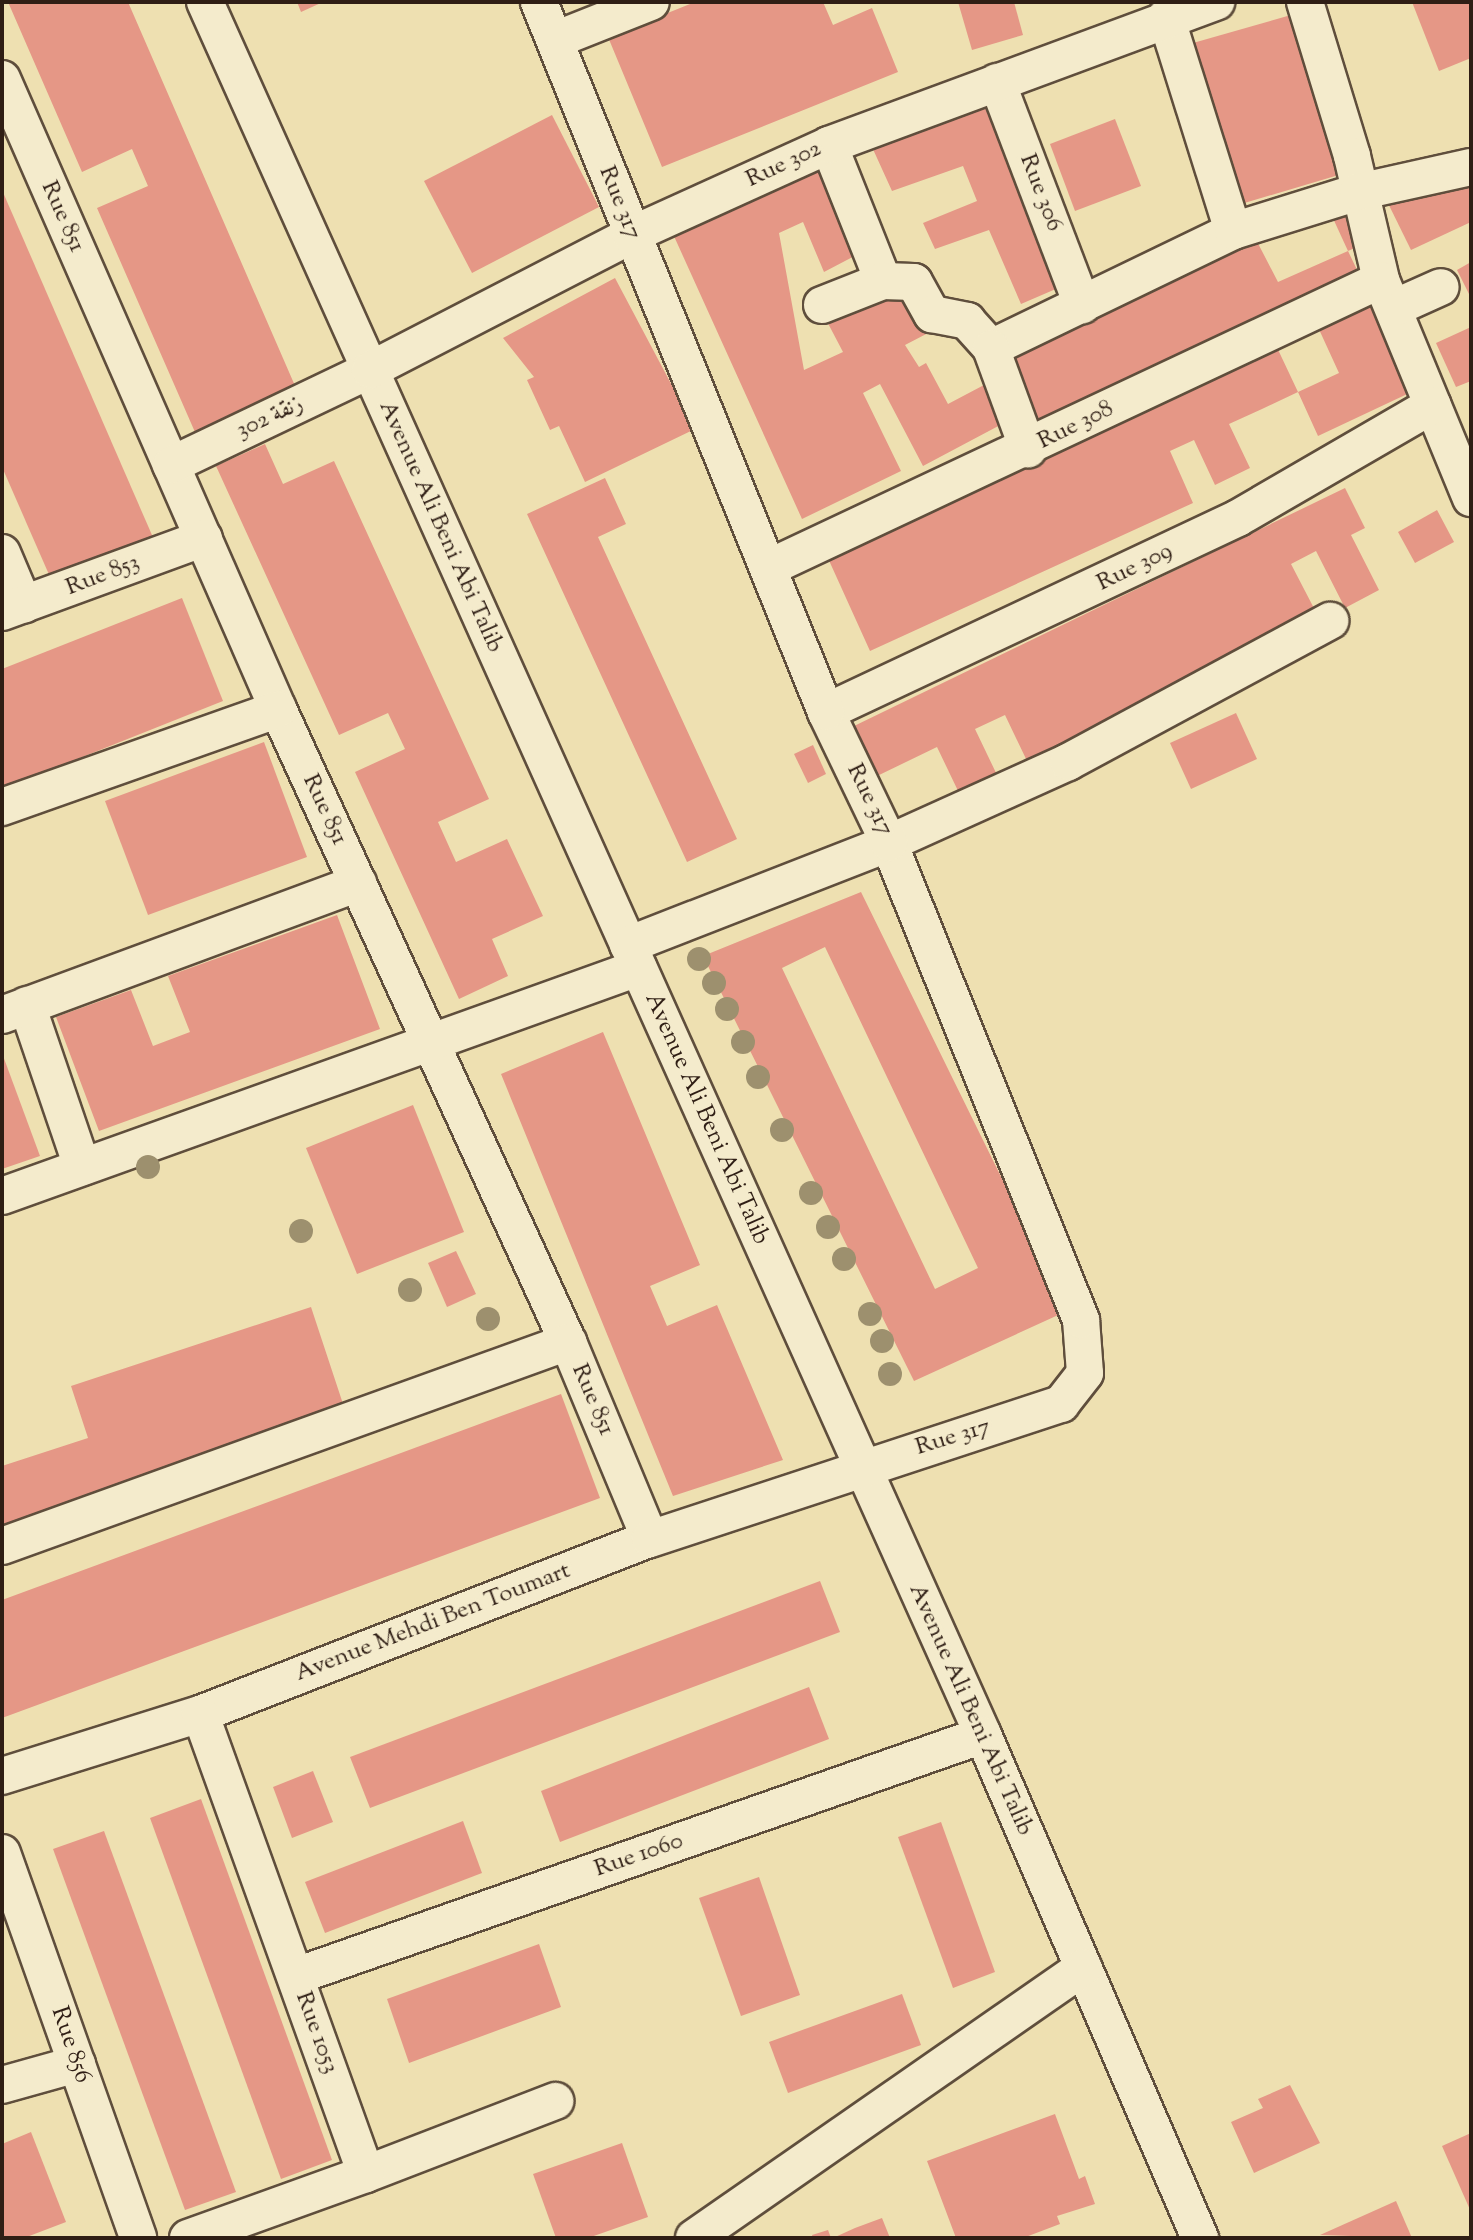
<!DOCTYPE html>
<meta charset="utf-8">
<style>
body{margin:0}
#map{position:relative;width:1473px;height:2240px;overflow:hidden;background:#eee0b1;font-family:"Sorts Mill Goudy",Amiri,serif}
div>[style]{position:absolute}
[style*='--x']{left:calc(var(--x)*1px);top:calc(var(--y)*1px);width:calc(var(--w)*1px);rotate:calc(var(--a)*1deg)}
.building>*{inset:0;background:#e59786}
.roads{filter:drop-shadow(2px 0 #5f4e3c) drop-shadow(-2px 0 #5f4e3c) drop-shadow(0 2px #5f4e3c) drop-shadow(0 -2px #5f4e3c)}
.minor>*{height:36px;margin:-18px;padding:0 18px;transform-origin:18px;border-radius:18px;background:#f4ebcc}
.trees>*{width:24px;height:24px;margin:-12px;border-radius:50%;background:#9d906e}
span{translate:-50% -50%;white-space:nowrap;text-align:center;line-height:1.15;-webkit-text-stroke:7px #f4ebcc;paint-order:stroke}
.street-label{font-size:24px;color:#2f1e15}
.frame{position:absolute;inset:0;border:4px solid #2f1e15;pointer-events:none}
</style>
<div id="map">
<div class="building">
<div style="clip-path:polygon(8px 2px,128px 2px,299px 395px,198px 439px,97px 208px,148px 186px,132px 149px,82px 172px)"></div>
<div style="clip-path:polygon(297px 2px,323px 2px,301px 12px)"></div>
<div style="clip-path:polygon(695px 2px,823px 2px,833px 25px,872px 8px,898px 72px,662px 167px,608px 37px)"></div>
<div style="clip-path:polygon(958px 2px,1014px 2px,1023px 35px,972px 50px)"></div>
<div style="clip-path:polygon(1412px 2px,1471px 2px,1471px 58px,1439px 71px)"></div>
<div style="clip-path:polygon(1305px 11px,1352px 171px,1241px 204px,1193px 43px)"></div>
<div style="clip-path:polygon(999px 98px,1072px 282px,1021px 304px,989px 230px,935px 249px,923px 223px,977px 201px,963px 166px,892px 191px,872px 147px)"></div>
<div style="clip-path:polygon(552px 115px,599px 207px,472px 273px,424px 181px)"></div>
<div style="clip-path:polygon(1115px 119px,1141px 186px,1075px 211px,1050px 144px)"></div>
<div style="clip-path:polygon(827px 161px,866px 250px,824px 272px,803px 222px,779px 233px,804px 370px,843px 352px,821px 310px,907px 278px,932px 331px,905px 345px,919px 367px,926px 363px,948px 404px,984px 385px,1004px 423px,923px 466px,880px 384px,863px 393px,901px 471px,802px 519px,673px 234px)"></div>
<div style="clip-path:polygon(1462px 171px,1471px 190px,1471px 222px,1411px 250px,1381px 189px)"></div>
<div style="clip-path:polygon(2px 190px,155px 542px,54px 586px,2px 467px)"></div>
<div style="clip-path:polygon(1351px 204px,1368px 242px,1348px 251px,1331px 214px)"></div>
<div style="clip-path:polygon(1250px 228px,1278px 282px,1348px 251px,1359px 274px,1038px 425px,1003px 348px)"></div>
<div style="clip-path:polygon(1471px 262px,1471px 298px,1457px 270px)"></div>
<div style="clip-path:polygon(615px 278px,695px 429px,585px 482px,559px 426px,550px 430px,527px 380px,534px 377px,503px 338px)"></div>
<div style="clip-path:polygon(1377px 296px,1420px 388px,1318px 436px,1298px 392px,1262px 409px,1229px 424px,1250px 468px,1215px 485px,1194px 440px,1170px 451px,1193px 503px,870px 651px,822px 545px,1273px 339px,1298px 392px,1339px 373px,1317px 325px)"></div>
<div style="clip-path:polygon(1471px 327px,1471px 381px,1456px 387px,1436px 343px)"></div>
<div style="clip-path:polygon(265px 444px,283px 484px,334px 461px,489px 799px,438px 822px,456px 862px,507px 839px,543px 916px,492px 939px,508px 976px,459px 999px,355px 772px,405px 749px,388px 713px,339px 735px,216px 466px)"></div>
<div style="clip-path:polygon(605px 478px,626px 524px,598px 537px,737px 839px,687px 862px,527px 514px)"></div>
<div style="clip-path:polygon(1345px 488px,1365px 528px,1351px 535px,1379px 590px,1345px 608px,1316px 551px,1291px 564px,1318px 616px,1028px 763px,1005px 715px,975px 729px,998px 777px,960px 795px,937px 747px,875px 777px,852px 727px)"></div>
<div style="clip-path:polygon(1437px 510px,1454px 542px,1415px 563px,1398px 532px)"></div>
<div style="clip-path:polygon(182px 598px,223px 701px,2px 789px,2px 669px)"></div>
<div style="clip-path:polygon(1236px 713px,1257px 759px,1191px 789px,1170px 743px)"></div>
<div style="clip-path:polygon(264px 742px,307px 857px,148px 915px,105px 801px)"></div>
<div style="clip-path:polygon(813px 745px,826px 774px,808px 783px,794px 754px)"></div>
<div style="clip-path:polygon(evenodd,861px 892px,1067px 1311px,914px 1381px,703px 956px,861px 892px,825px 947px,978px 1268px,935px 1289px,782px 968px,825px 947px)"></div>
<div style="clip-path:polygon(337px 915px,380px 1029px,99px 1131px,56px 1017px,131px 990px,153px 1046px,190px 1032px,168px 976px)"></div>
<div style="clip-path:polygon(603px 1032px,700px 1265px,650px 1286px,667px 1326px,717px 1305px,783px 1460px,673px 1496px,501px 1074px)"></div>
<div style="clip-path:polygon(2px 1053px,40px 1156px,2px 1169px)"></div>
<div style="clip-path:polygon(413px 1105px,464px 1232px,357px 1274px,306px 1148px)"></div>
<div style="clip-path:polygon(456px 1251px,476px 1294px,447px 1307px,428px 1263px)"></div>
<div style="clip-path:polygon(311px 1307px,346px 1413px,2px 1525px,2px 1466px,88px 1438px,71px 1386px)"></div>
<div style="clip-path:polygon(561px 1394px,600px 1498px,2px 1718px,2px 1600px)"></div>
<div style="clip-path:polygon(820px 1581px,840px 1632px,370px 1808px,350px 1757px)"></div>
<div style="clip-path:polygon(809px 1687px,829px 1739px,560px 1842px,541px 1791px)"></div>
<div style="clip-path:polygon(313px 1771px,333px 1822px,292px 1838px,273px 1787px)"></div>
<div style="clip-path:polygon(201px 1799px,332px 2160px,281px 2179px,150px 1818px)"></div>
<div style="clip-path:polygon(463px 1821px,482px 1873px,325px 1933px,305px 1882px)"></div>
<div style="clip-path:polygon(941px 1822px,995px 1972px,953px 1988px,898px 1837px)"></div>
<div style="clip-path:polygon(104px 1831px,236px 2192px,185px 2210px,53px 1849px)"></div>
<div style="clip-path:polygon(759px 1877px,800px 1995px,741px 2016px,699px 1898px)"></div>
<div style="clip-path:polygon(539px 1944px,561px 2007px,409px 2063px,387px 1999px)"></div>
<div style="clip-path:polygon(902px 1994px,921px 2045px,788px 2093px,769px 2042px)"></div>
<div style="clip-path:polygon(1290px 2085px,1320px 2143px,1254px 2173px,1231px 2122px,1263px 2108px,1258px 2099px)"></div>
<div style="clip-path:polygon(1055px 2114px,1079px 2179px,1085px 2176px,1095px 2204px,1057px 2216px,1060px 2224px,1023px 2238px,956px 2238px,927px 2161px)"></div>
<div style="clip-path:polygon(31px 2132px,66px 2222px,24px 2238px,2px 2238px,2px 2144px)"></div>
<div style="clip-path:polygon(1471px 2133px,1471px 2212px,1442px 2146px)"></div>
<div style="clip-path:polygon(622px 2143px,648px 2217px,588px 2238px,556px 2238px,533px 2174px)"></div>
<div style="clip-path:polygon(1396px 2201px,1412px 2238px,1320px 2235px)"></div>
<div style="clip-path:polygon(882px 2218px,890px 2238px,833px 2238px,855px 2228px)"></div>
<div style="clip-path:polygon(828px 2230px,831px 2238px,813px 2238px,812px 2235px)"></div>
</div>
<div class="roads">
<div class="minor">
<div style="--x:205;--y:2;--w:1900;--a:65.82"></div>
<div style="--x:983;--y:1735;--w:548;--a:66.66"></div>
<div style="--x:1305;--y:2;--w:161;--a:73"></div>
<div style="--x:1352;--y:156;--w:127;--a:76.8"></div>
<div style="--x:1381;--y:280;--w:236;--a:67.6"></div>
<div style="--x:1166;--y:17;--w:224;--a:72.6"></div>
<div style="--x:555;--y:40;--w:103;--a:-21.6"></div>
<div style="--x:2;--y:79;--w:688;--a:66.34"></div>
<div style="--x:278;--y:709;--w:696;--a:65.39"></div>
<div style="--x:568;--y:1342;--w:213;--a:67.4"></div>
<div style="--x:997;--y:82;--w:239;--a:69.1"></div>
<div style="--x:829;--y:145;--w:146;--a:68.3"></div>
<div style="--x:883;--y:281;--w:31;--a:2"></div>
<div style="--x:914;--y:282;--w:37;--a:61"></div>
<div style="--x:932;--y:314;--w:36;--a:11"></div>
<div style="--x:967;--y:321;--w:36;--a:48"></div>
<div style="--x:991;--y:348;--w:269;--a:-25.8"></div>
<div style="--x:1233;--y:231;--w:131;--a:-17.3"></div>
<div style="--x:1358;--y:192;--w:116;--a:-12.5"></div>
<div style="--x:822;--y:305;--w:66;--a:-21.5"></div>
<div style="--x:1394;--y:308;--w:51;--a:-24.1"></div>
<div style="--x:991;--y:348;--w:108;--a:69.9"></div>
<div style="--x:171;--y:465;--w:221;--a:-25.5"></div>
<div style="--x:370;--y:370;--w:294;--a:-27.3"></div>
<div style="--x:631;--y:235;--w:217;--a:-24.4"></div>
<div style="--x:829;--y:145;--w:413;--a:-20.3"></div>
<div style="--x:2;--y:553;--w:56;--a:67.1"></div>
<div style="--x:768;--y:568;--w:677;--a:-25.17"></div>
<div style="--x:2;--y:612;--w:215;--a:-20.1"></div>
<div style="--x:826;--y:712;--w:455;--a:-25.2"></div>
<div style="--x:1238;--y:518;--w:225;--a:-30.1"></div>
<div style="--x:2;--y:807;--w:293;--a:-19.5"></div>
<div style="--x:628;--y:945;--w:280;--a:-21.3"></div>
<div style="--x:889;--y:843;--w:196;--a:-24.3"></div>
<div style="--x:1068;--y:762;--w:298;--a:-28.3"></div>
<div style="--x:27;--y:1005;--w:171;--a:71.2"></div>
<div style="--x:2;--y:1015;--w:380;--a:-20.3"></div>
<div style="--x:2;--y:1196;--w:676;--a:-19.72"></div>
<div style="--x:2;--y:1546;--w:602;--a:-19.82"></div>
<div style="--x:2;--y:1776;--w:207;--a:-17.4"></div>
<div style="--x:200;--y:1714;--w:483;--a:-21.3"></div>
<div style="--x:650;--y:1539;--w:433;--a:-18.2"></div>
<div style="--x:1061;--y:1404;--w:39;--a:-52"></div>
<div style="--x:1085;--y:1373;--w:53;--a:-94.3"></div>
<div style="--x:1081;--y:1320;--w:514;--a:-111.93"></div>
<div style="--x:889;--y:843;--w:145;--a:-115.7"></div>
<div style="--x:826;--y:712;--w:766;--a:-112.01"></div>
<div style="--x:2;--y:1853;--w:408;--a:70.5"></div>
<div style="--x:296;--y:1976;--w:728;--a:-19.33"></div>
<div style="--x:2;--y:2085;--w:78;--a:-15.6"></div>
<div style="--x:366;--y:2174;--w:203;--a:-21.1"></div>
<div style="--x:188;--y:2238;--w:189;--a:-19.8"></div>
<div style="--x:366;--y:2174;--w:489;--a:-109.8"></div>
<div style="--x:694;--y:2238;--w:474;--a:-34.8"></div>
</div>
</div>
<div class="trees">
<div style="left:699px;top:959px"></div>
<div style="left:714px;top:983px"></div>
<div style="left:727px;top:1009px"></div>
<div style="left:743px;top:1042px"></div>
<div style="left:758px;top:1077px"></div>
<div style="left:782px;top:1130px"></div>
<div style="left:148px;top:1167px"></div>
<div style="left:811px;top:1193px"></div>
<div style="left:828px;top:1227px"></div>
<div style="left:301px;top:1231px"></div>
<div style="left:844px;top:1259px"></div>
<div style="left:410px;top:1290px"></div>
<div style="left:870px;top:1314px"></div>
<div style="left:488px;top:1319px"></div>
<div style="left:882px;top:1341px"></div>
<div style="left:890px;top:1374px"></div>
</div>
<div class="street-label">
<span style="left:784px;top:165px;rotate:-25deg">Rue 302</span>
<span style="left:1040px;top:193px;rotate:69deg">Rue 306</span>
<span style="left:619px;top:203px;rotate:68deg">Rue 317</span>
<span style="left:62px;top:217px;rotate:66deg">Rue 851</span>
<span style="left:270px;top:418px;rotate:-25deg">زنقة 302</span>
<span style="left:1076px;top:426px;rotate:-26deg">Rue 308</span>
<span style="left:440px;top:527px;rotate:66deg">Avenue Ali Beni Abi Talib</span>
<span style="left:1135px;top:568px;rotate:-26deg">Rue 309</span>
<span style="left:103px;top:576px;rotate:-21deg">Rue 853</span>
<span style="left:869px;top:800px;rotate:64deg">Rue 317</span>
<span style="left:324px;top:810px;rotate:65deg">Rue 851</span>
<span style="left:706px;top:1119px;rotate:66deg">Avenue Ali Beni Abi Talib</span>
<span style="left:592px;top:1400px;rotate:67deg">Rue 851</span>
<span style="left:953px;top:1438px;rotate:-17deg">Rue 317</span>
<span style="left:433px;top:1623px;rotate:-21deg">Avenue Mehdi Ben Toumart</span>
<span style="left:970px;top:1710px;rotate:66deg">Avenue Ali Beni Abi Talib</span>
<span style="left:639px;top:1856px;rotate:-19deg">Rue 1060</span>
<span style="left:316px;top:2033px;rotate:70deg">Rue 1053</span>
<span style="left:70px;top:2045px;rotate:71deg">Rue 856</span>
</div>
<div class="frame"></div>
</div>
